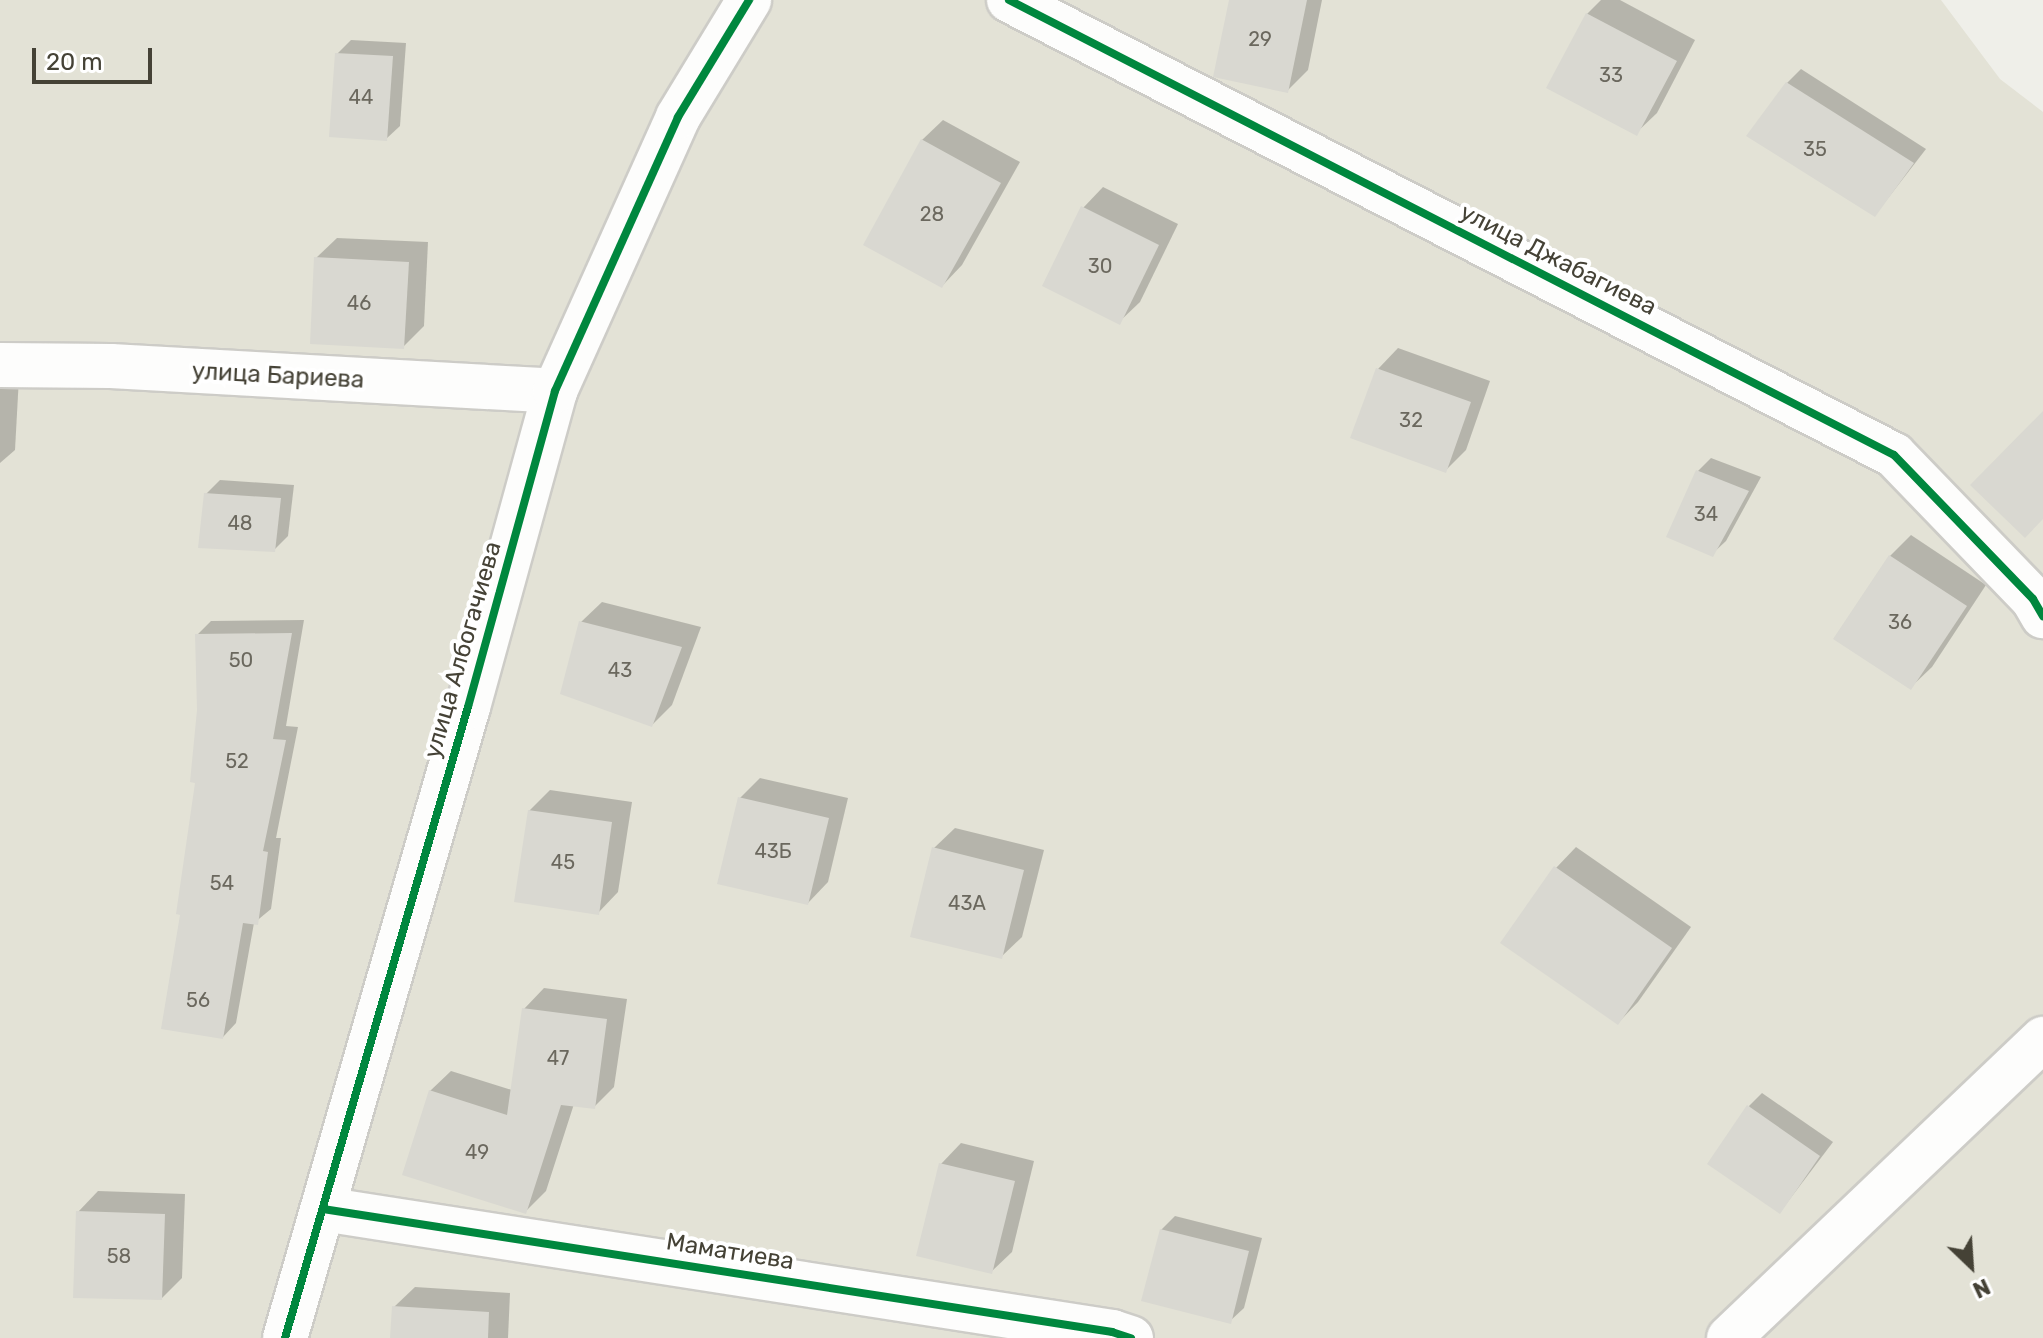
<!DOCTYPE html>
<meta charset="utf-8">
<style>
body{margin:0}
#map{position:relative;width:2043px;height:1338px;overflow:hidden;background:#efefe9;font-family:Rubik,sans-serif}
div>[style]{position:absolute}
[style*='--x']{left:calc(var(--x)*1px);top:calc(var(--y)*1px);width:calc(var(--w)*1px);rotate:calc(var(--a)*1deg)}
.residential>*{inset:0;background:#e3e2d6}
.shadow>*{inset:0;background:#0003}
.building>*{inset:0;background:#d9d8d1}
.roads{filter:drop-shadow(2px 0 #cdccc7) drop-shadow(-2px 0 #cdccc7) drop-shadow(0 2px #cdccc7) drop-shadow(0 -2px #cdccc7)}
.minor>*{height:44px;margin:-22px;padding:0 22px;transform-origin:22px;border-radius:22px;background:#fdfdfc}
.cycleway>*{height:8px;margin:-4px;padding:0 4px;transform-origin:4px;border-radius:4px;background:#00873e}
span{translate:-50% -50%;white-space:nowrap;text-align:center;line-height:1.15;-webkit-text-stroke:8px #fff;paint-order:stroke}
.number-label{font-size:20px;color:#6b685e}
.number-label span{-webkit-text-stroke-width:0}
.street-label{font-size:24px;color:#454236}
.north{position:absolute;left:1931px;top:1226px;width:80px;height:80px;-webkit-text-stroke:6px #fff;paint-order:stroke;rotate:155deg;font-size:22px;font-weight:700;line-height:32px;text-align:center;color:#454236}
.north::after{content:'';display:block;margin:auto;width:28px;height:36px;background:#454236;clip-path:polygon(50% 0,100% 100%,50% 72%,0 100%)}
.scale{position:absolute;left:32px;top:48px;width:120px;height:36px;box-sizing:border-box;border:4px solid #454236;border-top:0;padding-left:10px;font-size:24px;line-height:28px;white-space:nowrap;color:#454236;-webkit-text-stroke:6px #fff;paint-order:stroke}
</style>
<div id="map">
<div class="residential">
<div style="clip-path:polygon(0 0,1941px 0,2000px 79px,2043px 112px,2043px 1338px,0 1338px)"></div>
</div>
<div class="shadow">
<div style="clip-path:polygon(1231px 0,1322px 0,1308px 70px,1287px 91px)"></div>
<div style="clip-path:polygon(1601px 0,1620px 0,1695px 40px,1657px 113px,1636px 133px,1587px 14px)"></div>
<div style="clip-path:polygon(351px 40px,406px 43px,400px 126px,386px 139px,337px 54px)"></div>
<div style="clip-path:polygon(1801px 69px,1926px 149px,1875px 215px,1787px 83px)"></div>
<div style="clip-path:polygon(943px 120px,1020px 162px,962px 265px,942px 286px,922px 140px)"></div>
<div style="clip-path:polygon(1103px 187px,1178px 224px,1140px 302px,1119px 322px,1083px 208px)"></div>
<div style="clip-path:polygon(337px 238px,428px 242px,424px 326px,403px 347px,316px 258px)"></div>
<div style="clip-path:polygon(1398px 348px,1490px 381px,1466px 450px,1445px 471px,1352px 437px,1378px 369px)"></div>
<div style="clip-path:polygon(0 370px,19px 377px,15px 450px,0 463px)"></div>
<div style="clip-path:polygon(1711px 458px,1761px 477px,1726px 541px,1712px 554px,1697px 472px)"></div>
<div style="clip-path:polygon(220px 480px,294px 485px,288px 536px,274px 550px,206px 494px)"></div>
<div style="clip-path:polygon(1911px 535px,1986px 585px,1932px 667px,1911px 687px,1836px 639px,1890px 556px)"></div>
<div style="clip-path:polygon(602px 602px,701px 627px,672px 705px,652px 725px,581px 622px)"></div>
<div style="clip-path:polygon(304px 620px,286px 726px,298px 727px,276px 838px,281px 838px,271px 909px,254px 923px,236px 1023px,223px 1037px,182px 913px,197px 782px,197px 635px,211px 621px)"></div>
<div style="clip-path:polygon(760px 778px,848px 798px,828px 882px,808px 903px,740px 798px)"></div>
<div style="clip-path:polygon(550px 790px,632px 802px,618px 892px,598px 913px,529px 811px)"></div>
<div style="clip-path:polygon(955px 828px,1044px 850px,1022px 937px,1001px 957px,934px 848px)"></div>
<div style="clip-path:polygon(1576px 847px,1691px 927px,1638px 1002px,1618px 1023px,1556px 868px)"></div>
<div style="clip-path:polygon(544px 988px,627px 999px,614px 1087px,594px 1107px,574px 1104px,546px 1191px,525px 1212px,430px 1091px,451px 1071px,512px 1090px,524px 1009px)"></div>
<div style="clip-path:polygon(1762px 1093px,1833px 1142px,1780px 1212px,1749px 1106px)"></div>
<div style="clip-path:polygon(961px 1143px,1034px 1161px,1012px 1252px,991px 1272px,941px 1164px)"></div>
<div style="clip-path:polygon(98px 1191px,185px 1194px,182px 1278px,162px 1298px,78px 1212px)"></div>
<div style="clip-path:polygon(1175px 1216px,1262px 1238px,1244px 1308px,1230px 1321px,1161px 1230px)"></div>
<div style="clip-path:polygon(415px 1287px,510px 1293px,508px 1338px,392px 1338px,394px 1307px)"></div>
</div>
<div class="building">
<div style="clip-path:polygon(1229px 0,1307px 0,1288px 93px,1213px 77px)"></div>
<div style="clip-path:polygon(1586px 13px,1677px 61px,1637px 136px,1546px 88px)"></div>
<div style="clip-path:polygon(335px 53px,393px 56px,387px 141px,329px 137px)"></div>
<div style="clip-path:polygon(1786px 82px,1914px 163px,1875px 217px,1746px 136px)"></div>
<div style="clip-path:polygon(921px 139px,1001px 183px,942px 288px,863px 245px)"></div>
<div style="clip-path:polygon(1081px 206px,1159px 245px,1120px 325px,1042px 286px)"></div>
<div style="clip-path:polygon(314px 257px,409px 262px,404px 349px,310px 344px)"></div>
<div style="clip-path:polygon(1376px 368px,1471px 402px,1446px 473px,1350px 438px)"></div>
<div style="clip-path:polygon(2043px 411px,2043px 519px,2025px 538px,1970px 485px)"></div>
<div style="clip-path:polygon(1696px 470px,1749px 491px,1713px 557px,1666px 537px)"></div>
<div style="clip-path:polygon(204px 493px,281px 498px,275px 552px,198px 548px)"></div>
<div style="clip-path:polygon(1889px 555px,1967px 606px,1911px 690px,1833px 639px)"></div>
<div style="clip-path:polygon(579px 621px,682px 647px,652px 727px,560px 694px)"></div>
<div style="clip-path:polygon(292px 633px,273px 739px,286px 740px,263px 851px,268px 852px,258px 925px,243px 923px,223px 1039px,161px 1029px,180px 915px,176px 914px,195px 783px,190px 782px,197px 710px,195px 634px)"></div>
<div style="clip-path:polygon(738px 797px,829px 818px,808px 905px,717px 884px)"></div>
<div style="clip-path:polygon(528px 810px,612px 822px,599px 915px,514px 902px)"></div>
<div style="clip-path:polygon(932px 847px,1024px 870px,1002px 959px,910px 937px)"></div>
<div style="clip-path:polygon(1554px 866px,1672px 948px,1618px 1025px,1500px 943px)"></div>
<div style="clip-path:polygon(522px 1008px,607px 1019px,595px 1109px,561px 1105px,526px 1214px,402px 1175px,429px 1090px,507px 1115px)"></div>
<div style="clip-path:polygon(1747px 1105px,1820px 1156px,1780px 1214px,1707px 1164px)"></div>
<div style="clip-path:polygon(939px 1163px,1015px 1181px,992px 1274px,916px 1256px)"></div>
<div style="clip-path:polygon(76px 1211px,165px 1214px,162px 1300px,73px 1298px)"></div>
<div style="clip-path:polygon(1160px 1229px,1249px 1251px,1231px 1324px,1141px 1301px)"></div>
<div style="clip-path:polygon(392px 1306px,489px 1312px,488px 1338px,390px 1338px)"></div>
</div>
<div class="roads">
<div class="minor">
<div style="--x:1009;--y:0;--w:995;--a:27.21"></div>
<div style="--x:1894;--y:455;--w:200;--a:46"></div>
<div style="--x:2033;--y:599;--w:20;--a:60"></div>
<div style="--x:0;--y:365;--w:111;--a:0.5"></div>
<div style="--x:111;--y:366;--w:445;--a:3.2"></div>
<div style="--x:323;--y:1209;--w:799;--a:8.86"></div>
<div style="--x:1112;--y:1332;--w:20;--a:18"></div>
<div style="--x:285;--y:1338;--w:657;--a:-73.83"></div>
<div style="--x:468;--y:707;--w:328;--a:-74.6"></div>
<div style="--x:555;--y:391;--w:300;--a:-65.8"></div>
<div style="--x:678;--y:117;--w:137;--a:-58.7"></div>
<div style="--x:1729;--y:1338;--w:434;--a:-43.6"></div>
</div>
</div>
<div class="cycleway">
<div style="--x:1009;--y:0;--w:995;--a:27.21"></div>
<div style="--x:1894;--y:455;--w:200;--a:46"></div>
<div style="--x:2033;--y:599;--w:20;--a:60"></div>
<div style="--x:323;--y:1209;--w:799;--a:8.86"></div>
<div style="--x:1112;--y:1332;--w:20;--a:18"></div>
<div style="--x:285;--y:1338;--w:657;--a:-73.83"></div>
<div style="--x:468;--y:707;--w:328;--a:-74.6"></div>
<div style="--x:555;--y:391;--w:300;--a:-65.8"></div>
<div style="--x:678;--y:117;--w:137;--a:-58.7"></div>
</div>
<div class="number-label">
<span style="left:1260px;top:39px">29</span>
<span style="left:1611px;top:75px">33</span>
<span style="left:361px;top:97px">44</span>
<span style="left:1815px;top:149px">35</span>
<span style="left:932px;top:214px">28</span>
<span style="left:1100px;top:266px">30</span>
<span style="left:359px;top:303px">46</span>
<span style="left:1411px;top:420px">32</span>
<span style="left:1706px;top:514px">34</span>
<span style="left:240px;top:523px">48</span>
<span style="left:1900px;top:622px">36</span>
<span style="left:241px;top:660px">50</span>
<span style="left:620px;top:670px">43</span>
<span style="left:237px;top:761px">52</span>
<span style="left:773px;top:851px">43Б</span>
<span style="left:563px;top:862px">45</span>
<span style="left:222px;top:883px">54</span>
<span style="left:967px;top:903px">43А</span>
<span style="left:198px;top:1000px">56</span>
<span style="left:558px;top:1058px">47</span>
<span style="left:477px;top:1152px">49</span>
<span style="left:119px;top:1256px">58</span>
</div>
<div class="street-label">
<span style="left:1558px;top:260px;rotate:27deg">улица Джабагиева</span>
<span style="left:278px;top:376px;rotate:3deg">улица Бариева</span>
<span style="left:463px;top:650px;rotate:-74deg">улица Албогачиева</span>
<span style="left:730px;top:1252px;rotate:9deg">Маматиева</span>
</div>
<div class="north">N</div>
<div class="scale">20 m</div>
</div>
